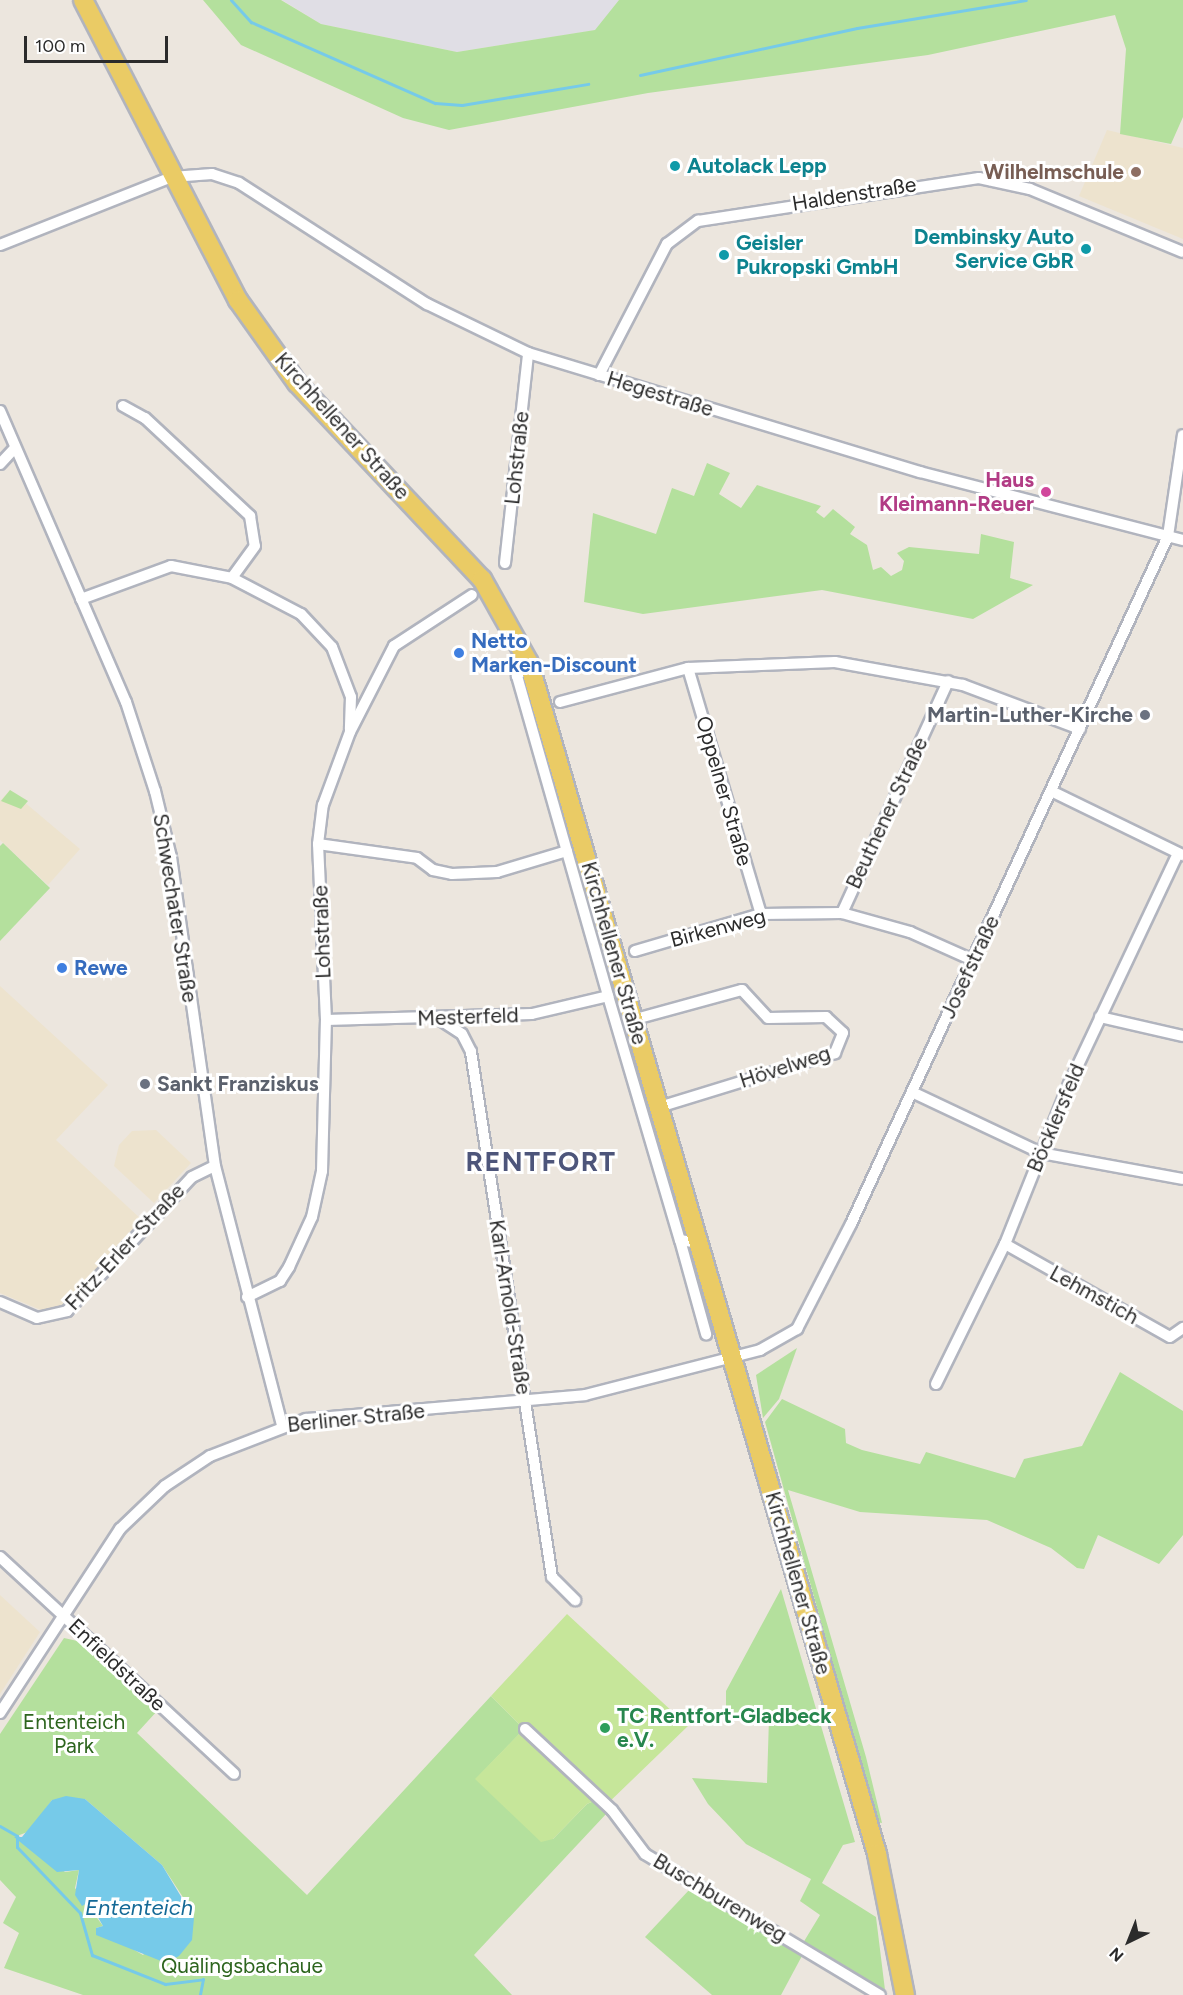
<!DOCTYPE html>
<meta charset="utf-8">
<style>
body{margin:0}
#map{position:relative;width:1183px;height:1995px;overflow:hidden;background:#ece6de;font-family:Figtree,sans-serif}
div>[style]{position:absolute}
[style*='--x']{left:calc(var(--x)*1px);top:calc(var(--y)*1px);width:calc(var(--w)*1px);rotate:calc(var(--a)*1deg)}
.industrial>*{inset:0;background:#e0dee5}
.education>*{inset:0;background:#ede3ce}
.green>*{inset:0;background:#b4e09d}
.pitch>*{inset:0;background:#c6e69a}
.water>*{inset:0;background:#76cae9}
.stream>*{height:3px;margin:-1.5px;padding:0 1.5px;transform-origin:1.5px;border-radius:1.5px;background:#76cae9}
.roads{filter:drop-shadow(2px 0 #b1b4be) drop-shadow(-2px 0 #b1b4be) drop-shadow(0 2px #b1b4be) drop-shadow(0 -2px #b1b4be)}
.minor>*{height:10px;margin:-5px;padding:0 5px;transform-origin:5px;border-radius:5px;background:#fff}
.primary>*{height:18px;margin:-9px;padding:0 9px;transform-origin:9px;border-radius:9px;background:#eacb65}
.dots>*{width:16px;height:16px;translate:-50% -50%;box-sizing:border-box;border:3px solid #fff;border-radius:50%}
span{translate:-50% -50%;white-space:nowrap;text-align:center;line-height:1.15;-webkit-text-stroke:6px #fff;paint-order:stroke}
.culture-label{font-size:21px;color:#0d838f;font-weight:700}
.left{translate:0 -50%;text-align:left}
.right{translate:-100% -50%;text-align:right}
.education-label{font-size:21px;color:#785e54;font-weight:700}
.street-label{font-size:21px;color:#2b2b2b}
.hotel-label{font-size:21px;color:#b23c85;font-weight:700}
.shop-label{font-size:21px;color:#366cbe;font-weight:700}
.worship-label{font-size:21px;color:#5b616d;font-weight:700}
.leisure-label{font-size:21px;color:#27864d;font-weight:700}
.park-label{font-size:21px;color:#2d651e}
.water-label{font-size:22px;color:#146996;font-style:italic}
.district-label{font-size:27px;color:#4d557a;font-weight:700;letter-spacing:1.5px}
.north{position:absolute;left:1099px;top:1911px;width:60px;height:60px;-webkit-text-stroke:4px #fff;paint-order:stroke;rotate:223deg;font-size:16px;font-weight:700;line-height:24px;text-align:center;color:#2b2b2b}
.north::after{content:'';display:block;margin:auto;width:21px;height:27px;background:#2b2b2b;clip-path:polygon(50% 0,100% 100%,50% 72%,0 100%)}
.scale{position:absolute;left:24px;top:36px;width:144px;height:27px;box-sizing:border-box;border:3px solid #2b2b2b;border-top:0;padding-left:8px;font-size:18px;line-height:21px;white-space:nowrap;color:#2b2b2b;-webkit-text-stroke:4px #fff;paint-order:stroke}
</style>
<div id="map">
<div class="industrial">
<div style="clip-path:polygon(282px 0,619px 0,596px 30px,457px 52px,321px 24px)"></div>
</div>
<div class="education">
<div style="clip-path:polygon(1107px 130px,1183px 148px,1183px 239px,1079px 196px)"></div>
<div style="clip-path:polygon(10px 790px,80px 849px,48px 885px,0 840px,0 801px)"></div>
<div style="clip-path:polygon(0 986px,108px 1085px,56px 1140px,142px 1220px,65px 1304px,46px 1312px,0 1293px)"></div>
<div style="clip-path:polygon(156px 1130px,191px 1163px,154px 1203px,114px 1166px,119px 1145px,132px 1131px)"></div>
<div style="clip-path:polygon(0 1595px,40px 1632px,0 1694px)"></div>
</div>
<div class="green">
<div style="clip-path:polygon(203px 0,281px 0,321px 24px,457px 52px,595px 30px,619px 0,1183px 0,1183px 117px,1171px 144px,1120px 134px,1126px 49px,1115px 15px,928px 55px,648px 93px,449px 130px,403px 118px,241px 45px)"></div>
<div style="clip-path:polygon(707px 463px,730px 473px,719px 494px,741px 508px,757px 485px,821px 506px,816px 512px,824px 518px,833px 509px,855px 527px,850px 534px,867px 545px,873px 570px,881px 567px,891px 576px,902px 570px,904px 561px,897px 553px,909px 547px,979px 554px,981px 534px,1014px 542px,1010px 578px,1033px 585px,973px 619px,822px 590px,643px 614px,584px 602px,593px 513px,656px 534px,672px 488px,694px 496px)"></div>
<div style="clip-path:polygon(10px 790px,28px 801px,21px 809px,1px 801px)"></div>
<div style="clip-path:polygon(3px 843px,50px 888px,0 941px,0 846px)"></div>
<div style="clip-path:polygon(797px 1348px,779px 1399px,763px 1418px,756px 1375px)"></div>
<div style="clip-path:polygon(1120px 1372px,1183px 1411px,1183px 1535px,1159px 1564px,1098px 1535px,1084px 1569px,1077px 1568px,1051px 1548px,987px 1520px,860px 1512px,788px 1490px,866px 1757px,882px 1823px,877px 1822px,765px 1422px,782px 1399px,845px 1429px,846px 1443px,862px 1450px,920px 1464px,926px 1452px,1015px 1478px,1024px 1459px,1082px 1446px)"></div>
<div style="clip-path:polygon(781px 1589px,855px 1842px,843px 1845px,822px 1883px,876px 1917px,885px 1990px,803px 1943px,820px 1915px,800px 1901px,811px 1879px,746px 1844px,708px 1804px,692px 1778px,767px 1783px,769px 1718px,726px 1718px,726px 1691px)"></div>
<div style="clip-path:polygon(evenodd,64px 1638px,82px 1642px,158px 1710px,137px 1733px,307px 1895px,491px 1696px,524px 1729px,476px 1779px,553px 1839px,587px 1804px,596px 1800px,607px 1813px,474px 1955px,512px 1995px,83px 1995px,4px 1968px,19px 1933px,3px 1923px,16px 1897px,0 1880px,0 1734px,64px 1638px,85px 1799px,162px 1865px,190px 1908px,143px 1955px,96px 1928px,103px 1926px,75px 1888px,79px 1870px,65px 1872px,17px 1836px,30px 1831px,52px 1800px,85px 1799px)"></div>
<div style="clip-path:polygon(690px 1889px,803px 1954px,781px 1995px,712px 1995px,645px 1937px)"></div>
</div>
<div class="pitch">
<div style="clip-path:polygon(567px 1614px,688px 1726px,603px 1808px,596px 1800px,587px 1804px,553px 1839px,541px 1842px,475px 1779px,524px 1729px,491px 1696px)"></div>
</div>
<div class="water">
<div style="clip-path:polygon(66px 1796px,85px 1799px,162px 1865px,194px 1918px,192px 1940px,179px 1956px,166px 1963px,96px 1935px,96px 1928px,103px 1926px,89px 1902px,82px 1906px,75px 1895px,79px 1870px,57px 1872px,14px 1837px,22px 1837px,52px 1800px)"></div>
</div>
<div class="stream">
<div style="--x:231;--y:0;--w:30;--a:48"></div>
<div style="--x:251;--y:22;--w:201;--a:23.8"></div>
<div style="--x:435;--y:103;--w:27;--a:4"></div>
<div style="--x:462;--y:105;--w:128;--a:-9.5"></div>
<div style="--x:640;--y:75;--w:222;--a:-12.2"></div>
<div style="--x:857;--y:28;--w:171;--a:-9.4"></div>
<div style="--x:0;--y:1826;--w:20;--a:30"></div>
<div style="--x:17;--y:1836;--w:11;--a:90"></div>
<div style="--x:17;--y:1847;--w:91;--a:46.3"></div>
<div style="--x:80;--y:1913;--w:44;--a:74.1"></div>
<div style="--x:92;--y:1955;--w:79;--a:21.7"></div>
<div style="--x:165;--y:1984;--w:38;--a:-7"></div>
<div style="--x:203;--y:1979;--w:16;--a:101"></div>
</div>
<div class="roads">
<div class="minor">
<div style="--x:0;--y:245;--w:185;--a:-21.6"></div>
<div style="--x:172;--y:177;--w:40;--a:-4.3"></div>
<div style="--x:212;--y:174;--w:28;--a:18"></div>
<div style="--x:239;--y:183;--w:224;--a:32.8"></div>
<div style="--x:427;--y:304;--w:112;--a:25.9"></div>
<div style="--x:528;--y:353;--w:410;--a:16.9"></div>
<div style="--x:920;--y:472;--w:272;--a:14.5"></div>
<div style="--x:599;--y:375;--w:148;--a:-62.6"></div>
<div style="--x:667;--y:244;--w:39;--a:-37"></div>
<div style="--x:698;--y:221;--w:284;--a:-8.7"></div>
<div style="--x:979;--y:178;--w:52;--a:12.2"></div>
<div style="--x:1030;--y:189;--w:165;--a:22.4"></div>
<div style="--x:123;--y:406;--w:25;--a:29"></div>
<div style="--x:145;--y:418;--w:144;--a:43"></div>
<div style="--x:250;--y:516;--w:30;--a:81"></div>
<div style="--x:255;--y:546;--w:39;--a:126"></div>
<div style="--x:0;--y:411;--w:317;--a:66.6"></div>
<div style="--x:126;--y:702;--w:94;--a:72"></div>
<div style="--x:155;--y:791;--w:68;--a:76.4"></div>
<div style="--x:171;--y:857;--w:312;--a:81.9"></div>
<div style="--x:215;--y:1166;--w:268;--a:75.5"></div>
<div style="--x:0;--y:464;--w:22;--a:-47"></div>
<div style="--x:505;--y:563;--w:211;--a:-83.7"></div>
<div style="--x:81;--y:599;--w:96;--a:-20.1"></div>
<div style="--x:171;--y:566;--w:62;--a:11.1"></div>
<div style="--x:232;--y:578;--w:78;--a:27.6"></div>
<div style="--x:301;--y:614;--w:45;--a:46.8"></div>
<div style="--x:332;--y:647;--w:53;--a:69.2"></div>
<div style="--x:351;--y:697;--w:32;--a:92"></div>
<div style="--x:529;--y:663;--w:18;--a:133"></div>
<div style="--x:517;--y:676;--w:333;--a:74.1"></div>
<div style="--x:608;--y:996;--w:254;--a:73.6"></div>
<div style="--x:680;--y:1240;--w:18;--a:9"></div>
<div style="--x:688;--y:668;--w:257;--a:73.5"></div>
<div style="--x:560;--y:702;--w:132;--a:-14.9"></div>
<div style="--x:688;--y:668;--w:147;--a:-2.3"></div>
<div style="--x:835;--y:662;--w:130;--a:10.2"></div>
<div style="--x:963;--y:685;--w:125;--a:20.6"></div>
<div style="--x:1051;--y:791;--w:147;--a:25.9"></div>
<div style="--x:318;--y:844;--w:100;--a:8"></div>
<div style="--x:417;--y:858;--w:20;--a:37"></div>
<div style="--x:433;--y:870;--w:19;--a:12"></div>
<div style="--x:452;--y:874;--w:45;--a:-2.5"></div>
<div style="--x:497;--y:872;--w:73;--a:-16.7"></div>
<div style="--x:842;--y:913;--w:255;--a:-65.4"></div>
<div style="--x:635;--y:951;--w:131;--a:-16.4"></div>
<div style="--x:761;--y:914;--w:81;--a:-0.7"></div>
<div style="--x:842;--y:913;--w:71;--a:15.6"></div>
<div style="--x:910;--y:932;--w:69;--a:24"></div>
<div style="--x:1100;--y:1017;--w:85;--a:12.9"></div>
<div style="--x:439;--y:1019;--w:27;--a:33"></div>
<div style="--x:462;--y:1034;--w:20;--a:63"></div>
<div style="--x:471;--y:1052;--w:531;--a:81.23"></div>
<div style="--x:552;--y:1577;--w:33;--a:45"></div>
<div style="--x:326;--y:1020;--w:206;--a:-1.7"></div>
<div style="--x:532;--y:1014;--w:78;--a:-13.3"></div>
<div style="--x:632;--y:1020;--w:114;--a:-15.3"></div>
<div style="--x:742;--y:990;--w:38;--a:47"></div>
<div style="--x:768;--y:1018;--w:58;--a:-1"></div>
<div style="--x:826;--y:1017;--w:23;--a:43"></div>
<div style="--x:843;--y:1033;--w:22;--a:112"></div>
<div style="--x:835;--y:1053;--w:184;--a:162.9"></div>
<div style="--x:912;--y:1092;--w:143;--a:25.3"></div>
<div style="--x:1041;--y:1153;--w:144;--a:10.4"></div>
<div style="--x:680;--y:1240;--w:98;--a:74.5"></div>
<div style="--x:1005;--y:1244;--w:189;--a:29.4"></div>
<div style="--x:1170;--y:1337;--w:16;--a:-35"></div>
<div style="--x:247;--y:1297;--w:37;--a:-26"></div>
<div style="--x:280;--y:1281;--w:17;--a:-57"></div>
<div style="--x:289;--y:1267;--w:55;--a:-65.3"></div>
<div style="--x:312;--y:1217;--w:47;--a:-77.7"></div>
<div style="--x:322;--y:1171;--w:151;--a:-88.5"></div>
<div style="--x:326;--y:1020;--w:176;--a:-92.6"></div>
<div style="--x:318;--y:844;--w:39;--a:-83"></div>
<div style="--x:323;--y:805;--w:78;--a:-69.7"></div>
<div style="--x:350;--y:732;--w:97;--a:-62.9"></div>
<div style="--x:394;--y:646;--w:93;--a:-33.2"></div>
<div style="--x:0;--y:1302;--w:40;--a:23.4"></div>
<div style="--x:37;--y:1318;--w:31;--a:-13"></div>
<div style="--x:67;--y:1311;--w:183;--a:-47"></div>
<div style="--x:192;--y:1177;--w:25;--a:-26"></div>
<div style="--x:936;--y:1384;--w:156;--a:-63.8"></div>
<div style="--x:1005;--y:1244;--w:172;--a:-68.2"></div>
<div style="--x:1069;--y:1084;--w:255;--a:-64.7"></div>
<div style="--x:0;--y:1557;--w:319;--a:42.8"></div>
<div style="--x:0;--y:1713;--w:220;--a:-56.9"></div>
<div style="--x:120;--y:1529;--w:62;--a:-43.7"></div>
<div style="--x:165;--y:1486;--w:54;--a:-33.7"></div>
<div style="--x:210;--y:1456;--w:103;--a:-21.1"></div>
<div style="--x:306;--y:1419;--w:280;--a:-4.9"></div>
<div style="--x:585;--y:1395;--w:181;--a:-14.4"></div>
<div style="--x:760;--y:1350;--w:43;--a:-29.6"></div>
<div style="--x:797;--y:1329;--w:118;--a:-62.8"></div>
<div style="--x:851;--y:1224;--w:758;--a:-65.26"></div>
<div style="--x:1168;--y:536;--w:102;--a:-81.6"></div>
<div style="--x:525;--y:1729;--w:119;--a:43"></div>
<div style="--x:612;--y:1810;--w:55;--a:53.1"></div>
<div style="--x:645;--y:1854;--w:274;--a:31"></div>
</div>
<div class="primary">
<div style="--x:83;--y:0;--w:338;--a:62.7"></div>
<div style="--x:238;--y:300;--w:102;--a:54.6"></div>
<div style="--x:297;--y:383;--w:270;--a:46.7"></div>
<div style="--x:482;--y:579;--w:96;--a:60.8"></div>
<div style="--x:529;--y:663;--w:1241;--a:73.71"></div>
<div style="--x:877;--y:1854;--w:144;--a:78.8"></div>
</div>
</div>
<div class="dots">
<div style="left:675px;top:166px;background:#0f9aa8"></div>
<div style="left:1136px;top:172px;background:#8d6e63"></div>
<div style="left:1086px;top:249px;background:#0f9aa8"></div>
<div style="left:724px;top:255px;background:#0f9aa8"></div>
<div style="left:1046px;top:492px;background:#d1479c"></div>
<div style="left:459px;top:653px;background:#3f7fe0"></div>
<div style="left:1145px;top:715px;background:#6b7280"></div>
<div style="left:62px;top:968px;background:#3f7fe0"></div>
<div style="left:145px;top:1084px;background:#6b7280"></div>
<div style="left:605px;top:1728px;background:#2e9e5b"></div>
</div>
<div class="culture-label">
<span class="left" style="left:687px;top:166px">Autolack Lepp</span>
<span class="right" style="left:1074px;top:249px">Dembinsky Auto<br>Service GbR</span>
<span class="left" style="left:736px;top:255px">Geisler<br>Pukropski GmbH</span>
</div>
<div class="education-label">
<span class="right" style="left:1124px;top:172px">Wilhelmschule</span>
</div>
<div class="street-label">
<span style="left:854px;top:194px;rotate:-9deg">Haldenstraße</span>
<span style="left:660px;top:394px;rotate:17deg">Hegestraße</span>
<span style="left:342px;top:426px;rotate:48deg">Kirchhellener Straße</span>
<span style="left:517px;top:458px;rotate:-84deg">Lohstraße</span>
<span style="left:724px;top:791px;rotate:74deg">Oppelner Straße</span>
<span style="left:887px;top:813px;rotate:-65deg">Beuthener Straße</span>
<span style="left:175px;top:908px;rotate:81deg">Schwechater Straße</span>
<span style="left:718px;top:928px;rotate:-15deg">Birkenweg</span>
<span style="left:322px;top:932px;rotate:-92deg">Lohstraße</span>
<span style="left:614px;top:953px;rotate:74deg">Kirchhellener Straße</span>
<span style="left:970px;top:967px;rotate:-65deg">Josefstraße</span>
<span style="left:468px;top:1017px;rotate:-2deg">Mesterfeld</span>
<span style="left:785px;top:1067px;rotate:-18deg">Hövelweg</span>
<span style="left:1056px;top:1118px;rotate:-67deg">Böcklersfeld</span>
<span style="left:125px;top:1247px;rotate:-47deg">Fritz-Erler-Straße</span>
<span style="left:1094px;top:1295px;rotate:29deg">Lehmstich</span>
<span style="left:510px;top:1307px;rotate:81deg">Karl-Arnold-Straße</span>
<span style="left:356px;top:1418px;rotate:-6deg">Berliner Straße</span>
<span style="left:798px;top:1583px;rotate:74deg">Kirchhellener Straße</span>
<span style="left:117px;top:1665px;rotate:43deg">Enfieldstraße</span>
<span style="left:720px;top:1898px;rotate:31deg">Buschburenweg</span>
</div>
<div class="hotel-label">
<span class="right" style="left:1034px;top:492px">Haus<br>Kleimann-Reuer</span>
</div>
<div class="shop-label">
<span class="left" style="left:471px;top:653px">Netto<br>Marken-Discount</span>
<span class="left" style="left:74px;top:968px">Rewe</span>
</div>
<div class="worship-label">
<span class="right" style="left:1133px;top:715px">Martin-Luther-Kirche</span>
<span class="left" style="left:157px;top:1084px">Sankt Franziskus</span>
</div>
<div class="leisure-label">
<span class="left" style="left:617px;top:1728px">TC Rentfort-Gladbeck<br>e.V.</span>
</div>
<div class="park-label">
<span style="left:74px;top:1734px">Ententeich<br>Park</span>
<span style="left:242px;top:1966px">Quälingsbachaue</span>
</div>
<div class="water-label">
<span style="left:139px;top:1908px">Ententeich</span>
</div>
<div class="district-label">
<span style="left:541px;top:1162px">RENTFORT</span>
</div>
<div class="north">N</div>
<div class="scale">100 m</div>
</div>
